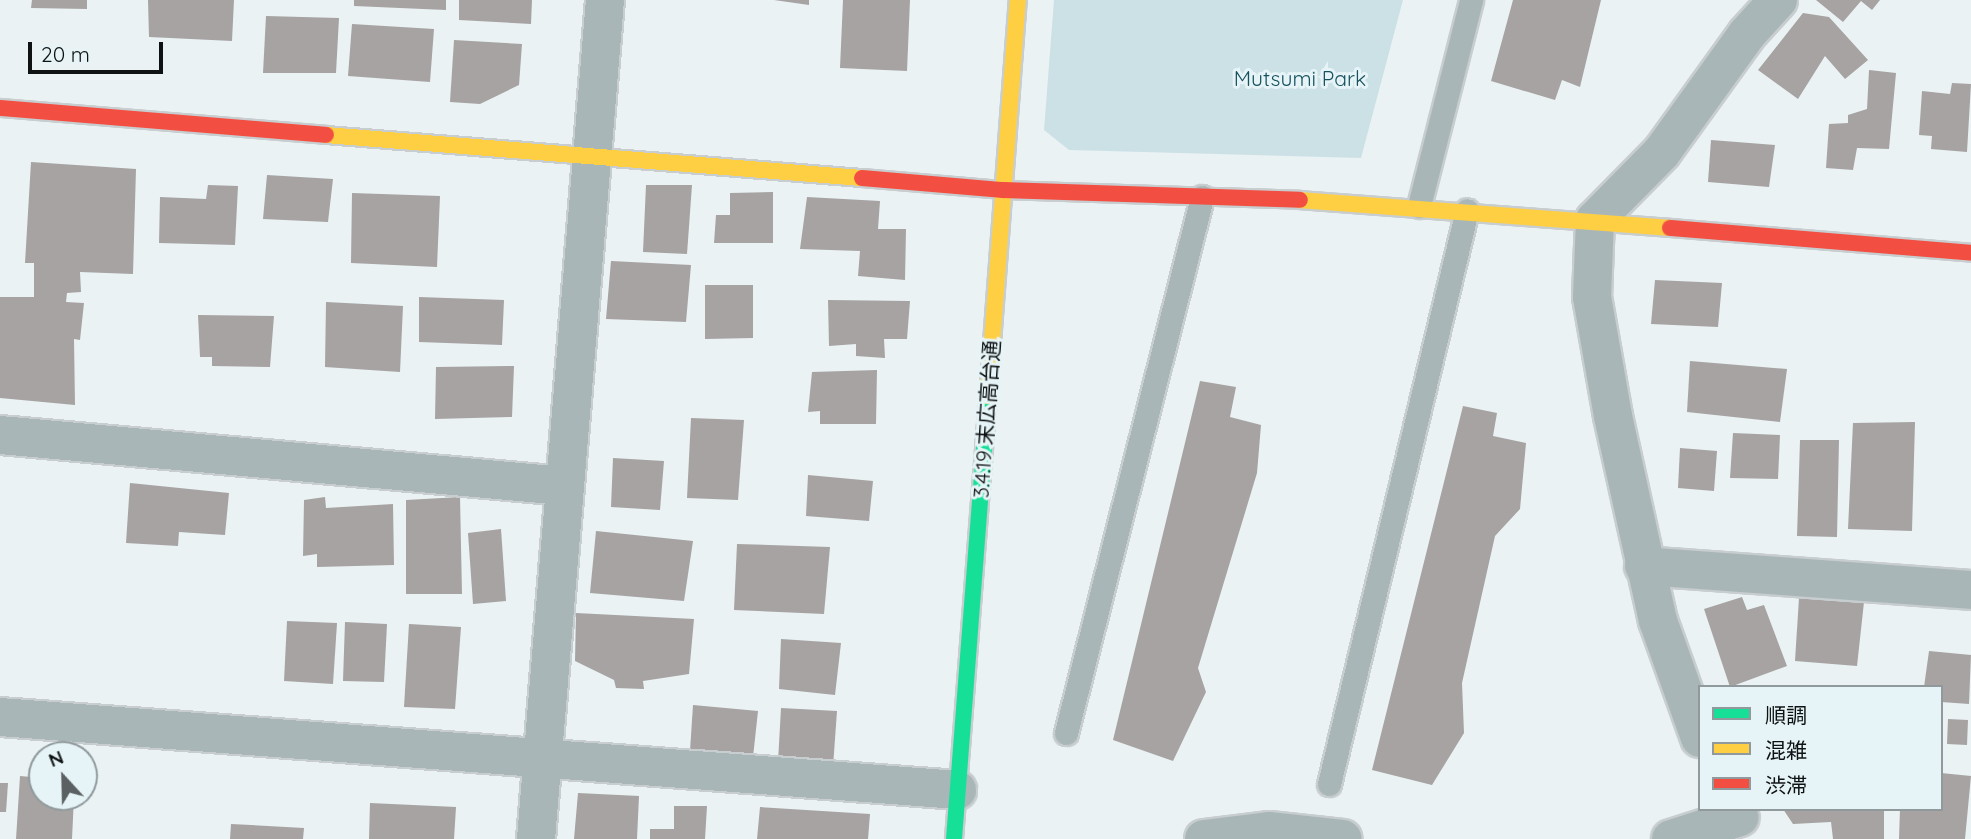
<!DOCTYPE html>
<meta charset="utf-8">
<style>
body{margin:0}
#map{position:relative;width:1971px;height:839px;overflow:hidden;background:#eaf2f4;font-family:Quicksand,"Noto Sans JP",sans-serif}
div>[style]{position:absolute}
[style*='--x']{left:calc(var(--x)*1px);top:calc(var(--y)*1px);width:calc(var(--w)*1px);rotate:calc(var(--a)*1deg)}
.green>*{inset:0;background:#cce1e6}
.building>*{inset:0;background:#a6a3a2}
.roads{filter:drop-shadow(2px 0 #c8cdcf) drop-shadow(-2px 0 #c8cdcf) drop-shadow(0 2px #c8cdcf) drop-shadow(0 -2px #c8cdcf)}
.lane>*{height:23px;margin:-11.5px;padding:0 11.5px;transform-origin:11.5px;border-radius:11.5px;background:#a9b6b8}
.street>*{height:38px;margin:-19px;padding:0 19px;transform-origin:19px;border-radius:19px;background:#a9b6b8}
.fast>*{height:16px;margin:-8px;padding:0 8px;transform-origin:8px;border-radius:8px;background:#16e098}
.slow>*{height:16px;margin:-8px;padding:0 8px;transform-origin:8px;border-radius:8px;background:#ffcf43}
.jam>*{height:16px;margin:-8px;padding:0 8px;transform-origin:8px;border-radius:8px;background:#f24e42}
span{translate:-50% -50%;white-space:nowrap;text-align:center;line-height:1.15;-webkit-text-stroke:6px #e7f4f7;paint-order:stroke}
.park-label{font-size:21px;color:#16525e}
.street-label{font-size:21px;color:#0e1213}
.legend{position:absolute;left:1698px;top:685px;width:245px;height:126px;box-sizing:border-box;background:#e7f4f7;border:2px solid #909a9c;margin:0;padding:9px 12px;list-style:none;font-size:21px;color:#0e1213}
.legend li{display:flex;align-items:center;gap:14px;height:35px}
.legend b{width:35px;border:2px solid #909a9c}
.north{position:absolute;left:28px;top:741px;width:70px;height:70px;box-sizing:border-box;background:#e7f4f7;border:2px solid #909a9c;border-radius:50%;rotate:338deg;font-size:19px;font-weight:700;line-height:28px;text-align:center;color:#0e1213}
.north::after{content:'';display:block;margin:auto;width:24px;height:32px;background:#5b6062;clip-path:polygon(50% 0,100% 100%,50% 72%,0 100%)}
.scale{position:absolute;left:28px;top:42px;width:135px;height:32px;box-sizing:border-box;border:4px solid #0e1213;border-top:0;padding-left:9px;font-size:21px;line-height:24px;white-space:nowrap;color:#0e1213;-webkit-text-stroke:5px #e7f4f7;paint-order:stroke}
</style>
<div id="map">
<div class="green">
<div style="clip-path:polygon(1054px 0,1403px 0,1361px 158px,1069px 150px,1044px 130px)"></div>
</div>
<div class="building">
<div style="clip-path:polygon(32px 0,87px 0,87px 9px,31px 8px)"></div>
<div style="clip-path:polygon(148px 0,234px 0,232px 41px,149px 37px)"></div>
<div style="clip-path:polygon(354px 0,446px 0,446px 10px,354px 6px)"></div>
<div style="clip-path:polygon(459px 0,532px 0,531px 24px,459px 20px)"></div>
<div style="clip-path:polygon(774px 0,809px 0,809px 5px)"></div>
<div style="clip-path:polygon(843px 0,910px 0,907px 71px,840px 68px)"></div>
<div style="clip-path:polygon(1513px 0,1601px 0,1580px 87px,1562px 80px,1555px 100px,1491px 81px)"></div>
<div style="clip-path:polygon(1816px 0,1880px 0,1872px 10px,1861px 1px,1843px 22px)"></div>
<div style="clip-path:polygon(1803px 13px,1829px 17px,1868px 60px,1845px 79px,1825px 56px,1798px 99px,1758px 70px)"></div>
<div style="clip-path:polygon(266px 16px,339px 18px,336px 73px,263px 73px)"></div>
<div style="clip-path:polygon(352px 24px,434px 29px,430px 82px,348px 76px)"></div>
<div style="clip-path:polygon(454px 40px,522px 44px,519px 85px,480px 104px,450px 102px)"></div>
<div style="clip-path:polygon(1869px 70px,1896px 73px,1889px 149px,1857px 148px,1853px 170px,1826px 168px,1829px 124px,1848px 123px,1848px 115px,1867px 109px)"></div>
<div style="clip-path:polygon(1952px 83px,1971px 84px,1967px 152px,1931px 149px,1932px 136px,1919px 135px,1922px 91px,1950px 94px)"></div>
<div style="clip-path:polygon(1711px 140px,1775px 145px,1769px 187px,1708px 182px)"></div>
<div style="clip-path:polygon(31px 162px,136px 169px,133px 274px,80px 272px,81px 292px,67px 293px,66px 302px,84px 303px,80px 340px,74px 339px,75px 405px,0 398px,0 297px,34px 297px,34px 263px,25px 263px)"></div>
<div style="clip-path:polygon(267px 175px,333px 179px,328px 222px,263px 219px)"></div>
<div style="clip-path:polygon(208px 185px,238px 186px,235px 245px,159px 243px,160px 197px,206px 199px)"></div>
<div style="clip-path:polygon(646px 185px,692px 185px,687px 254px,643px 252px)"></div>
<div style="clip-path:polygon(773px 192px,773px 243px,714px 243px,716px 215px,730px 215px,730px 193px)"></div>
<div style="clip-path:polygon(352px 193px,440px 196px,437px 267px,351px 263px)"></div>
<div style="clip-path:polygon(807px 197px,880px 201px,878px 229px,906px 229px,905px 280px,858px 276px,860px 251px,800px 249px)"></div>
<div style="clip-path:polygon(611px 261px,691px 265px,686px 322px,606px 319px)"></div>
<div style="clip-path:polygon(1655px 280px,1722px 283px,1718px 327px,1651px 324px)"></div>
<div style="clip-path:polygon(705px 285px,753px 285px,753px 338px,705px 339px)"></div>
<div style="clip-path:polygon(419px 297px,504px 300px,502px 345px,419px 342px)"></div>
<div style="clip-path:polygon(828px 300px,910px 301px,907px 339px,884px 339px,885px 358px,856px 356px,856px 344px,829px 346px)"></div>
<div style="clip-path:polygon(326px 302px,403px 306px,400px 372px,325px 367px)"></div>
<div style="clip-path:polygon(198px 315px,274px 316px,270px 367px,212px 366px,212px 357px,200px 357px)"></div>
<div style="clip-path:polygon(1690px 361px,1787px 369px,1780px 422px,1687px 412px)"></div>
<div style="clip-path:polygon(514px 366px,512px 417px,435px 419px,436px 367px)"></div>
<div style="clip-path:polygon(877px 370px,876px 424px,820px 424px,820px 411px,808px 412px,812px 372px)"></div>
<div style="clip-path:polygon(1200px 381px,1236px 387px,1230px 417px,1261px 425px,1257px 473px,1198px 668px,1206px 692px,1173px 761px,1113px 740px)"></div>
<div style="clip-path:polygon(1463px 406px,1497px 413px,1493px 436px,1526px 443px,1520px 509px,1495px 536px,1462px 683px,1464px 733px,1432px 785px,1372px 770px)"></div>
<div style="clip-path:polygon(691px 418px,744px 420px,738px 500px,687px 498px)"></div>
<div style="clip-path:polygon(1915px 422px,1912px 531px,1848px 529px,1853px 423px)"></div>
<div style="clip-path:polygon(1733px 433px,1780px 435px,1778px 479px,1730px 478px)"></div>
<div style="clip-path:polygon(1800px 440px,1839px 440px,1837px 537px,1797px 536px)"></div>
<div style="clip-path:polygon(1680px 448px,1717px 451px,1714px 491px,1678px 488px)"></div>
<div style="clip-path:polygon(613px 458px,664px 461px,660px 510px,611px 507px)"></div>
<div style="clip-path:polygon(808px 475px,873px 481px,869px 521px,806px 516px)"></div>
<div style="clip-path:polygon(130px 483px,229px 493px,225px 535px,179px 532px,178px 546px,126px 543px)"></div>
<div style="clip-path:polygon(325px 497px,326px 508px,393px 504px,394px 565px,317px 567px,317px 554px,303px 556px,304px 500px)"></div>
<div style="clip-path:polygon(460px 497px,462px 594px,406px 594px,406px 500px)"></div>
<div style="clip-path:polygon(501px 529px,506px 601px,473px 604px,468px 533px)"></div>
<div style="clip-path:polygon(596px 531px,693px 541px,684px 601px,590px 593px)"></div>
<div style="clip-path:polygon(737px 544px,830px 547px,824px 614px,734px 610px)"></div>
<div style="clip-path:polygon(1742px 597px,1747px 610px,1764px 605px,1787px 666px,1730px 687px,1704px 609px)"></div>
<div style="clip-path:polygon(1799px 598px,1864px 602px,1857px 666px,1795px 661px)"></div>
<div style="clip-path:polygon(576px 613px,694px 619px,689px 674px,643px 681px,644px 689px,616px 688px,614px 680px,575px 661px)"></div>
<div style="clip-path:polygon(287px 621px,337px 623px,333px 684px,284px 681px)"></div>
<div style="clip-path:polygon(345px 622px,387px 624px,384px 682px,343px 681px)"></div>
<div style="clip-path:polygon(409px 624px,461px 627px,455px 709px,404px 707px)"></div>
<div style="clip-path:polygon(781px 639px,841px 643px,835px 695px,779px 689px)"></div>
<div style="clip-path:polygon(1929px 651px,1971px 655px,1969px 704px,1941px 702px,1941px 687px,1924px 687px)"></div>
<div style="clip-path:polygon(693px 705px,758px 711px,753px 757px,690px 751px)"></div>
<div style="clip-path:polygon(781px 708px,837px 711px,833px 767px,778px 762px)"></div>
<div style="clip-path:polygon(1948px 719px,1968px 720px,1967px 745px,1947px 744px)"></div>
<div style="clip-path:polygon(1941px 773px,1971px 776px,1965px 839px,1899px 839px,1900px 809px,1941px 809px)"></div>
<div style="clip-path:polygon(20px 776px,42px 778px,42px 797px,74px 797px,72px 839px,16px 839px)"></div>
<div style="clip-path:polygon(0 783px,8px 783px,6px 812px,0 812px)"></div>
<div style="clip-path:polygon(578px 793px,639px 796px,637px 839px,574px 839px)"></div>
<div style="clip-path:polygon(370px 803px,456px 807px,454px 839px,369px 839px)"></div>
<div style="clip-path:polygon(674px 806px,707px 806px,705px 839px,650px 839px,650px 829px,674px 829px)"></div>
<div style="clip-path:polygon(760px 807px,870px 814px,868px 839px,757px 839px)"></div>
<div style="clip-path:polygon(1783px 809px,1884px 809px,1884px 839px,1833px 839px,1831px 822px,1793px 824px)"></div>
<div style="clip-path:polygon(231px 824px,304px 828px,303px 839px,230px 839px)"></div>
</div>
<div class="roads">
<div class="lane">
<div style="--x:1419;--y:206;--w:212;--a:-75.8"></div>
<div style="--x:1066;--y:733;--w:553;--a:-75.76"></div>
<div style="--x:1329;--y:784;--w:590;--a:-76.48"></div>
</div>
<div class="street">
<div style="--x:0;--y:435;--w:566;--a:5.17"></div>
<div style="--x:1644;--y:566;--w:328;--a:4.2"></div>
<div style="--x:0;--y:717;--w:960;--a:4.36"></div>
<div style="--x:1700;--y:738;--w:124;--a:-109.7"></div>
<div style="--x:1658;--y:621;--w:210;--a:-102.4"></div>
<div style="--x:1613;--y:416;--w:121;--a:-100"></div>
<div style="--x:1592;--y:297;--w:77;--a:-87.8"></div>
<div style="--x:1595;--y:220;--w:95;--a:-45.4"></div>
<div style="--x:1662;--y:152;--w:145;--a:-54.2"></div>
<div style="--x:1747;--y:34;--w:46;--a:-47.6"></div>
<div style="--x:536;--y:839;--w:842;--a:-85.3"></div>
<div style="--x:1204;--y:839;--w:65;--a:-7"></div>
<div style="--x:1269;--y:831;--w:74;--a:6.2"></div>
<div style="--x:1671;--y:839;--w:72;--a:-17.7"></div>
</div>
<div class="fast">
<div style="--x:954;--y:839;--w:444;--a:-85.6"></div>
</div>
<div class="slow">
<div style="--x:326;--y:135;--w:538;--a:4.59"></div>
<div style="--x:1300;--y:200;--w:371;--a:4.3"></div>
<div style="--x:988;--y:396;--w:397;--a:-85.7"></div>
</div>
<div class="jam">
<div style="--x:0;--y:108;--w:327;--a:4.7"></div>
<div style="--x:862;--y:178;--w:142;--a:4.9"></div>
<div style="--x:1003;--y:190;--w:297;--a:1.9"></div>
<div style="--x:1670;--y:228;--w:302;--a:4.7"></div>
</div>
</div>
<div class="park-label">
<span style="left:1300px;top:78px">Mutsumi Park</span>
</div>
<div class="street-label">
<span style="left:986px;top:419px;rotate:-86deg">3.4.19 末広高台通</span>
</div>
<ul class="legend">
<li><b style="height:9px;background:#16e098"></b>順調</li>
<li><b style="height:9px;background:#ffcf43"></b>混雑</li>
<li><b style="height:9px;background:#f24e42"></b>渋滞</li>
</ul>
<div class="north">N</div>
<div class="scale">20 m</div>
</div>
